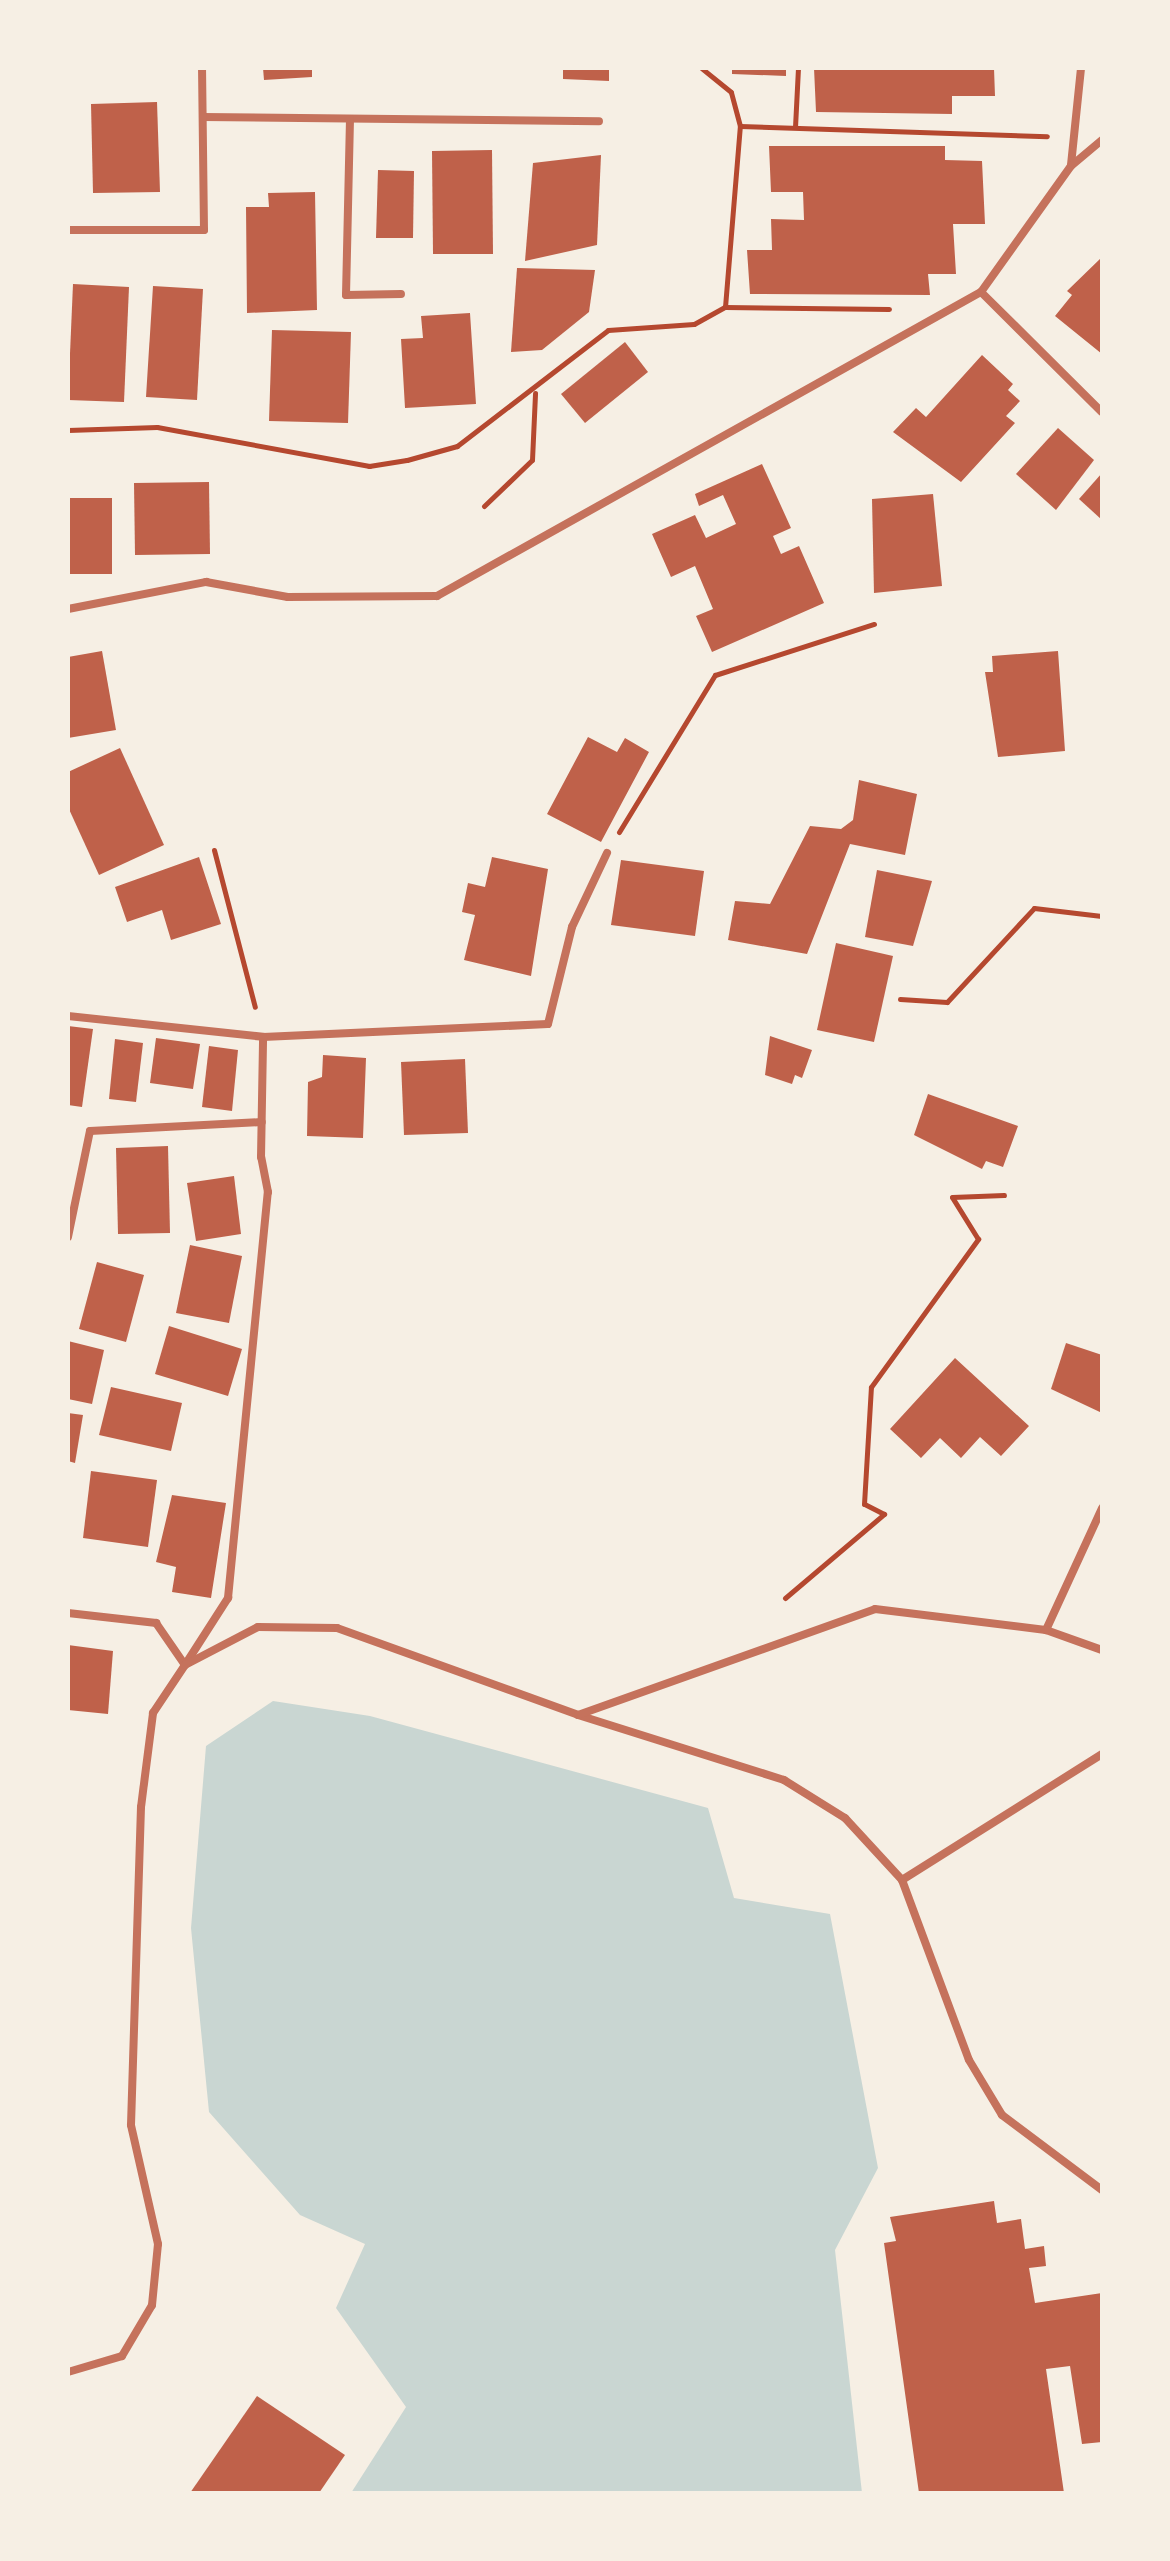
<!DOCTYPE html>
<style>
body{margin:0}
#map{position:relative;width:1170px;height:2561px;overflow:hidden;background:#f6efe4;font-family:Roboto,sans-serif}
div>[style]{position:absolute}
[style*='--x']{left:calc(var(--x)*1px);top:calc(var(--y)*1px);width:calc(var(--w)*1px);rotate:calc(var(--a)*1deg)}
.water>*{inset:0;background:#c9d6d2}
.building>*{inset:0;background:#bf614a}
.path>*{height:5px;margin:-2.5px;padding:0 2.5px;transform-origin:2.5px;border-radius:2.5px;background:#b5482f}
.minor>*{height:8px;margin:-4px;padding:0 4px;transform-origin:4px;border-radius:4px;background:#c5725c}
span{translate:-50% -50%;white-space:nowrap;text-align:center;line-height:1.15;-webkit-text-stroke:6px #f6efe4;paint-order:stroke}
.frame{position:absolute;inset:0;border:70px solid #f6efe4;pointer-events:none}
</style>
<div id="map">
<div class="water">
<div style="clip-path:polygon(273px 1701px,370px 1716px,708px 1808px,734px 1898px,830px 1914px,878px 2168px,835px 2250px,862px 2493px,351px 2493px,406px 2407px,336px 2308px,365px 2244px,300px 2215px,209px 2112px,191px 1928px,206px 1746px)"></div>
</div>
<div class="building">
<div style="clip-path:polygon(263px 68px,312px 68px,312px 77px,264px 80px)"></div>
<div style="clip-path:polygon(563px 68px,609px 68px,609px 81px,563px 79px)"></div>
<div style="clip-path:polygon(732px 68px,786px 68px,786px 76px,732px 74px)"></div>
<div style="clip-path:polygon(814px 68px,994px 68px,995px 96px,952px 96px,952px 114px,816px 112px)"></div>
<div style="clip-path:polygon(157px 102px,160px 192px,93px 193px,91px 104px)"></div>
<div style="clip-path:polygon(769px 146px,945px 146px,945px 160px,982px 161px,985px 224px,953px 224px,956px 274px,928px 274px,930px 295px,750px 294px,747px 250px,772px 250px,771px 219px,804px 220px,803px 192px,771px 192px)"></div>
<div style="clip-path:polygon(492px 150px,493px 254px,433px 254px,432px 151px)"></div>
<div style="clip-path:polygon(601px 155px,597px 245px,525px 261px,533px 163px)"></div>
<div style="clip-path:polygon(378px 170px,414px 171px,413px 238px,376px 238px)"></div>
<div style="clip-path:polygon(315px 192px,317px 310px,247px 313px,246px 207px,269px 207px,268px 193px)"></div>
<div style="clip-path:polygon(1102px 257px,1102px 354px,1055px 316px,1072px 295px,1067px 291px)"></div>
<div style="clip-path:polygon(517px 268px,595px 270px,589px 312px,542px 350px,511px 352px)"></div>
<div style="clip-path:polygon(73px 284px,129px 287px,124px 402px,68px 400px)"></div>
<div style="clip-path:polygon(153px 286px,203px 289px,197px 400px,146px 397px)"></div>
<div style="clip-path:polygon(470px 313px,476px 404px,405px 408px,401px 339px,423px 338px,421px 316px)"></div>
<div style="clip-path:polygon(272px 330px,351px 332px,348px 423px,269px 421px)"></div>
<div style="clip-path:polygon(625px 342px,648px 372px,585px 423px,561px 394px)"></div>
<div style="clip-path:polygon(982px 355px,1013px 384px,1008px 390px,1020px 401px,1006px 416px,1015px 423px,961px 482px,893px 432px,916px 408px,926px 417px)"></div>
<div style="clip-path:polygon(1058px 428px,1094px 460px,1056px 510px,1016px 474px)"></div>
<div style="clip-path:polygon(762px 464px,791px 528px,773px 536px,781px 554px,799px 546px,824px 603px,712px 652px,696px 616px,713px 609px,695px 566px,671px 577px,652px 534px,695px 515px,706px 538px,736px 524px,723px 495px,699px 506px,695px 494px)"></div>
<div style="clip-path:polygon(1102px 473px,1102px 520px,1079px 499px)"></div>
<div style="clip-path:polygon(209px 482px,210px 554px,135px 555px,134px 483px)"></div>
<div style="clip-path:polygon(933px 494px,942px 586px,874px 593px,872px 499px)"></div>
<div style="clip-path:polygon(68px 498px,112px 498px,112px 574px,68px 574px)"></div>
<div style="clip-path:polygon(102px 651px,116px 730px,68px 738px,68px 657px)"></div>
<div style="clip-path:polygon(1058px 651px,1065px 751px,998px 757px,985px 672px,993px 672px,992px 656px)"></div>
<div style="clip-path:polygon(588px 737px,617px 752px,625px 738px,649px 752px,601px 842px,547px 814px)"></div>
<div style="clip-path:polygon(120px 748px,164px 845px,99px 875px,68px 807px,68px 772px)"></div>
<div style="clip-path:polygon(859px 780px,917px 794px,905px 855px,850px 844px,807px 954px,728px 940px,735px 901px,770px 904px,810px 826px,841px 829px,853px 820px)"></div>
<div style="clip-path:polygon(199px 857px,221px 924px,171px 940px,162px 910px,127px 922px,115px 887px)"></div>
<div style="clip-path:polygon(492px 857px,548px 869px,531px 976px,464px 960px,475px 915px,462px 912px,468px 883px,485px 887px)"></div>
<div style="clip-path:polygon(621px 860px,704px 871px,695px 936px,611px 925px)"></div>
<div style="clip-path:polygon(877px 870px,932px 881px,913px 946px,865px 937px)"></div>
<div style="clip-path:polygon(836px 943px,893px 956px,874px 1042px,817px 1030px)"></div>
<div style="clip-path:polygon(68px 1026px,93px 1029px,82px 1107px,68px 1105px)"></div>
<div style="clip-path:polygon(770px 1036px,812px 1050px,802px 1078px,795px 1075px,792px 1084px,765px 1075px)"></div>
<div style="clip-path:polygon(156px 1038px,200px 1044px,193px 1089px,150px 1083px)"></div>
<div style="clip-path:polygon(115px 1039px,143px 1043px,136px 1102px,109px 1099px)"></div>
<div style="clip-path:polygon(209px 1046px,238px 1050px,232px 1111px,202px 1107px)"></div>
<div style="clip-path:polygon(323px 1055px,366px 1058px,363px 1138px,307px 1136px,308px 1082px,322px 1077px)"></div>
<div style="clip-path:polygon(465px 1059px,468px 1133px,404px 1135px,401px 1062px)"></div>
<div style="clip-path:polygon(928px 1094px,1018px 1126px,1003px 1167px,986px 1161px,982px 1169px,914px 1135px)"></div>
<div style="clip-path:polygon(168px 1146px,170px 1233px,118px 1234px,116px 1148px)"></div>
<div style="clip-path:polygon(234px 1176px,241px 1234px,196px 1241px,187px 1183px)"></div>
<div style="clip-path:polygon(190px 1245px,242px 1256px,229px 1323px,176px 1313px)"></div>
<div style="clip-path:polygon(97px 1262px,144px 1275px,126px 1342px,79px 1329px)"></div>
<div style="clip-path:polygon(169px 1326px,242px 1349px,228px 1396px,155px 1374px)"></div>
<div style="clip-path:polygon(68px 1341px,104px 1350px,92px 1404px,68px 1399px)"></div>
<div style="clip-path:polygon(1066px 1343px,1102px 1355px,1102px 1413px,1051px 1389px)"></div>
<div style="clip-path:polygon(955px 1358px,1029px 1426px,1001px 1456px,980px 1437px,961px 1458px,940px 1438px,921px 1458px,890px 1429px)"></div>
<div style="clip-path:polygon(111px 1387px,182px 1403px,171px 1451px,99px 1435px)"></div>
<div style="clip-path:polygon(68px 1413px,83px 1415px,75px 1463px,68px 1461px)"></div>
<div style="clip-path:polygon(91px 1471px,157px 1480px,148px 1547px,83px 1538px)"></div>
<div style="clip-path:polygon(172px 1495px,226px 1503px,211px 1598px,172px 1592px,176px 1567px,156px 1562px)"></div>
<div style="clip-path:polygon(68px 1645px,113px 1651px,108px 1714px,68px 1710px)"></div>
<div style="clip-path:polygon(994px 2201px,997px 2223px,1021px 2219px,1025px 2249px,1044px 2246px,1046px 2266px,1029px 2268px,1035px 2303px,1102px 2293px,1102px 2442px,1082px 2444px,1070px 2366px,1046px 2369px,1064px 2493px,919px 2493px,884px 2243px,896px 2241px,890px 2217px)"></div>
<div style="clip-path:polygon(257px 2396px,345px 2455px,319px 2493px,190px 2493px)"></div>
</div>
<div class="path">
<div style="--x:740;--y:126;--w:307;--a:1.9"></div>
<div style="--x:795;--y:127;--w:59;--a:-87.1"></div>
<div style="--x:725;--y:307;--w:164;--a:0.7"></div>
<div style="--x:68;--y:430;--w:89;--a:-1.9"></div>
<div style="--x:157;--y:427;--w:216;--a:10.4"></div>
<div style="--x:369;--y:466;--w:38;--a:-9"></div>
<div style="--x:407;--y:460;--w:52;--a:-15.6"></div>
<div style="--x:457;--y:446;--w:190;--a:-37.5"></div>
<div style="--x:608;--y:330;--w:86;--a:-4"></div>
<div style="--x:694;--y:324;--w:35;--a:-29"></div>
<div style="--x:725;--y:307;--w:182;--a:-85.3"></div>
<div style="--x:740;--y:126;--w:35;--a:-105"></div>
<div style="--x:731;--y:92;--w:38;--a:-141"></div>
<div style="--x:484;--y:506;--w:66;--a:-43.8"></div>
<div style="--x:532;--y:460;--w:67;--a:-87.4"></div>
<div style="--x:619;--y:832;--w:184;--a:-58.6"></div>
<div style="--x:715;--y:675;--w:167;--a:-17.8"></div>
<div style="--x:214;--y:850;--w:162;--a:75.4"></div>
<div style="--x:900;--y:999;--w:47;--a:3.7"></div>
<div style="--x:947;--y:1002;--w:128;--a:-47.2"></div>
<div style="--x:1034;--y:908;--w:68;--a:6.7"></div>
<div style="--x:785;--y:1598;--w:130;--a:-40.3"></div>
<div style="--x:884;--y:1514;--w:22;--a:-153"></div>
<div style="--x:864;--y:1504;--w:117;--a:-86.6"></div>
<div style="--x:871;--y:1387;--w:183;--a:-54.1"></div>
<div style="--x:978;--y:1239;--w:49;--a:-121.8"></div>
<div style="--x:952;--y:1197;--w:52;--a:-2.2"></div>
</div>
<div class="minor">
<div style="--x:203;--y:117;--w:396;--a:0.6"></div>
<div style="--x:350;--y:119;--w:176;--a:91.3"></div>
<div style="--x:346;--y:295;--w:55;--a:-1"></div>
<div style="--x:1071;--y:165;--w:98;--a:-84.1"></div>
<div style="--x:68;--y:230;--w:136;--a:0"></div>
<div style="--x:204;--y:230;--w:162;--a:-90.7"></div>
<div style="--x:981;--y:292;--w:170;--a:44.8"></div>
<div style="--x:68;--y:609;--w:141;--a:-11.1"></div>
<div style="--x:206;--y:582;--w:83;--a:10.4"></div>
<div style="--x:288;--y:597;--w:149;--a:-0.4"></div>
<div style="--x:437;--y:596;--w:623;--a:-29.2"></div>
<div style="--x:981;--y:292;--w:155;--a:-54.5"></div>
<div style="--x:1071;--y:166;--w:40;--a:-40"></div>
<div style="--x:68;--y:1016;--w:196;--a:6.1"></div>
<div style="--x:263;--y:1037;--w:285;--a:-2.6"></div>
<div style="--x:548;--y:1024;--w:100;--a:-76.1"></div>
<div style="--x:572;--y:927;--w:82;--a:-64.7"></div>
<div style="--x:68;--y:1237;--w:108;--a:-78.3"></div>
<div style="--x:90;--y:1131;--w:172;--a:-3"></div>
<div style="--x:68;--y:1613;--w:89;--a:6.5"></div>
<div style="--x:156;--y:1623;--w:51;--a:55.4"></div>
<div style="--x:185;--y:1665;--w:80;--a:-57.3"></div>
<div style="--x:228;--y:1598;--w:408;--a:-84.4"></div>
<div style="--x:268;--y:1192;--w:36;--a:-101"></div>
<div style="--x:261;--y:1157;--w:120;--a:-89"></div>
<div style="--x:1046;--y:1630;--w:134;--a:-65.3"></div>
<div style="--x:578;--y:1715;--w:216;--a:17.5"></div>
<div style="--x:784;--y:1780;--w:72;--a:31.9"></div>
<div style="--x:845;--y:1818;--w:84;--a:47.4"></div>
<div style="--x:902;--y:1880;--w:192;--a:69.6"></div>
<div style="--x:969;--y:2060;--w:64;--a:59"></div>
<div style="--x:1002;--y:2115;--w:125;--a:36.9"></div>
<div style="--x:902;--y:1880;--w:236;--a:-32.2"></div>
<div style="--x:68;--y:2372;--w:56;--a:-16.5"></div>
<div style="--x:122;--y:2356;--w:59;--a:-59.5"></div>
<div style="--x:152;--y:2305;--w:61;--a:-84.4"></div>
<div style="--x:158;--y:2244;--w:122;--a:-102.8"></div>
<div style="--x:131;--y:2125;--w:318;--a:-88.2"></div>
<div style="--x:141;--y:1807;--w:95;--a:-82.7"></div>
<div style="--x:153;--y:1713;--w:58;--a:-56.3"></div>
<div style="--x:185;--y:1665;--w:82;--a:-27.5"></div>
<div style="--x:258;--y:1627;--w:79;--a:0.7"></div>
<div style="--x:337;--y:1628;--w:256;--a:19.8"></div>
<div style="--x:578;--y:1715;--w:315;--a:-19.6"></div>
<div style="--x:875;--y:1609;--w:172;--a:7"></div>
<div style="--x:1046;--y:1630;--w:59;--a:19.7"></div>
</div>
<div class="frame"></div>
</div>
